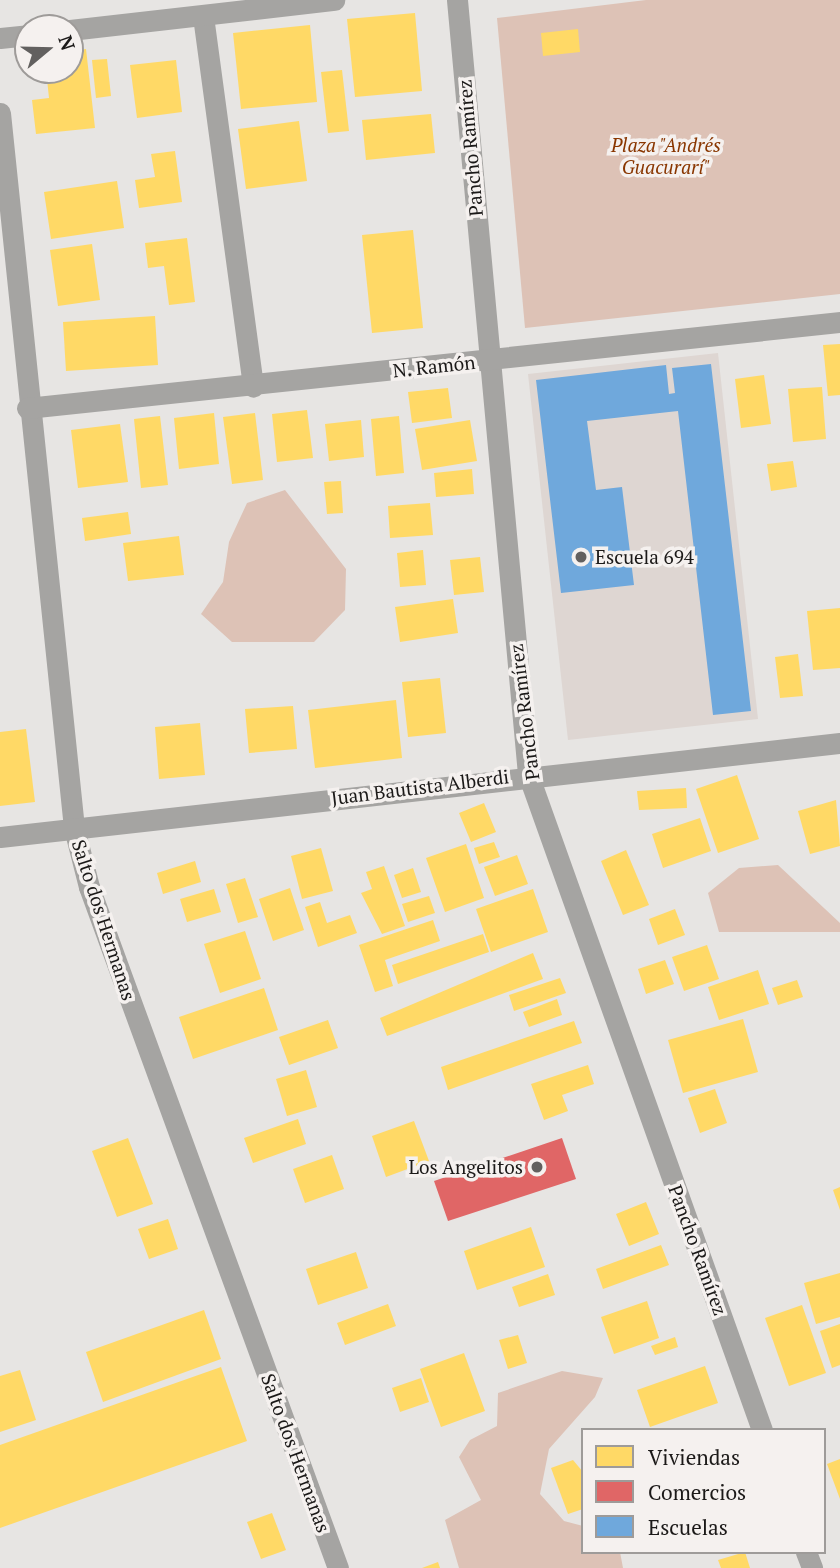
<!DOCTYPE html>
<meta charset="utf-8">
<style>
body{margin:0}
#map{position:relative;width:840px;height:1568px;overflow:hidden;background:#e7e5e3;font-family:"PT Serif",serif}
div>[style]{position:absolute}
[style*='--x']{left:calc(var(--x)*1px);top:calc(var(--y)*1px);width:calc(var(--w)*1px);rotate:calc(var(--a)*1deg)}
.built>*{inset:0;background:#ded6d2}
.green>*{inset:0;background:#ddc2b6}
.homes>*{inset:0;background:#ffd966}
.shops>*{inset:0;background:#e06666}
.schools>*{inset:0;background:#6fa8dc}
.minor>*{height:21px;margin:-10.5px;padding:0 10.5px;transform-origin:10.5px;border-radius:10.5px;background:#a5a4a2}
.dots>*{width:19px;height:19px;translate:-50% -50%;box-sizing:border-box;border:4px solid #f5f1ef;border-radius:50%}
span{translate:-50% -50%;white-space:nowrap;text-align:center;line-height:1.15;-webkit-text-stroke:7px #f5f1ef;paint-order:stroke}
.park-label{font-size:19px;color:#893600;font-style:italic}
.street-label{font-size:19px;color:#1b1918}
.poi-label{font-size:19px;color:#1b1918}
.left{translate:0 -50%;text-align:left}
.right{translate:-100% -50%;text-align:right}
.legend{position:absolute;left:581px;top:1428px;width:245px;height:126px;box-sizing:border-box;background:#f5f1ef;border:2px solid #9e9b99;margin:0;padding:9px 12px;list-style:none;font-size:21px;color:#1b1918}
.legend li{display:flex;align-items:center;gap:14px;height:35px}
.legend b{width:35px;border:2px solid #9e9b99}
.north{position:absolute;left:14px;top:14px;width:70px;height:70px;box-sizing:border-box;background:#f5f1ef;border:2px solid #9e9b99;border-radius:50%;rotate:71deg;font-size:19px;font-weight:700;line-height:28px;text-align:center;color:#1b1918}
.north::after{content:'';display:block;margin:auto;width:24px;height:32px;background:#62605f;clip-path:polygon(50% 0,100% 100%,50% 72%,0 100%)}
</style>
<div id="map">
<div class="built">
<div style="clip-path:polygon(718px 353px,758px 719px,568px 740px,528px 374px)"></div>
</div>
<div class="green">
<div style="clip-path:polygon(646px 0,840px 0,840px 294px,525px 328px,497px 18px)"></div>
<div style="clip-path:polygon(285px 490px,346px 569px,345px 610px,314px 642px,232px 642px,201px 614px,223px 582px,229px 542px,247px 503px)"></div>
<div style="clip-path:polygon(778px 865px,840px 923px,840px 932px,719px 932px,708px 893px,739px 868px)"></div>
<div style="clip-path:polygon(562px 1371px,603px 1378px,595px 1397px,549px 1449px,540px 1494px,564px 1521px,583px 1526px,583px 1552px,620px 1552px,623px 1568px,459px 1568px,445px 1520px,481px 1500px,459px 1457px,470px 1440px,497px 1426px,498px 1393px)"></div>
</div>
<div class="homes">
<div style="clip-path:polygon(415px 13px,422px 91px,355px 97px,347px 19px)"></div>
<div style="clip-path:polygon(310px 25px,317px 102px,241px 109px,233px 33px)"></div>
<div style="clip-path:polygon(578px 29px,580px 52px,543px 56px,541px 33px)"></div>
<div style="clip-path:polygon(86px 49px,95px 128px,36px 134px,32px 100px,49px 98px,46px 70px,70px 70px,70px 51px)"></div>
<div style="clip-path:polygon(107px 59px,111px 96px,96px 98px,92px 60px)"></div>
<div style="clip-path:polygon(176px 60px,182px 112px,137px 118px,130px 65px)"></div>
<div style="clip-path:polygon(342px 70px,349px 131px,328px 133px,321px 72px)"></div>
<div style="clip-path:polygon(431px 114px,435px 153px,366px 160px,362px 120px)"></div>
<div style="clip-path:polygon(299px 121px,307px 181px,246px 189px,238px 129px)"></div>
<div style="clip-path:polygon(175px 151px,182px 202px,139px 208px,135px 180px,155px 177px,151px 154px)"></div>
<div style="clip-path:polygon(117px 181px,124px 228px,51px 239px,44px 192px)"></div>
<div style="clip-path:polygon(413px 230px,423px 328px,372px 333px,362px 235px)"></div>
<div style="clip-path:polygon(187px 238px,195px 302px,169px 305px,164px 266px,148px 268px,145px 243px)"></div>
<div style="clip-path:polygon(92px 244px,100px 300px,58px 306px,50px 250px)"></div>
<div style="clip-path:polygon(155px 316px,158px 365px,66px 371px,63px 322px)"></div>
<div style="clip-path:polygon(840px 344px,840px 395px,828px 396px,823px 345px)"></div>
<div style="clip-path:polygon(764px 375px,771px 424px,741px 428px,735px 379px)"></div>
<div style="clip-path:polygon(822px 387px,826px 439px,793px 442px,788px 389px)"></div>
<div style="clip-path:polygon(448px 388px,452px 418px,412px 423px,408px 392px)"></div>
<div style="clip-path:polygon(307px 410px,313px 458px,277px 462px,272px 414px)"></div>
<div style="clip-path:polygon(214px 413px,219px 464px,179px 469px,174px 418px)"></div>
<div style="clip-path:polygon(255px 413px,263px 480px,232px 484px,223px 417px)"></div>
<div style="clip-path:polygon(160px 416px,168px 485px,141px 488px,134px 419px)"></div>
<div style="clip-path:polygon(399px 416px,404px 473px,376px 476px,371px 419px)"></div>
<div style="clip-path:polygon(361px 420px,364px 457px,329px 461px,325px 424px)"></div>
<div style="clip-path:polygon(470px 420px,477px 461px,422px 470px,415px 429px)"></div>
<div style="clip-path:polygon(120px 424px,128px 482px,78px 488px,71px 430px)"></div>
<div style="clip-path:polygon(793px 461px,797px 487px,771px 491px,767px 464px)"></div>
<div style="clip-path:polygon(472px 469px,474px 494px,436px 497px,434px 473px)"></div>
<div style="clip-path:polygon(341px 481px,343px 513px,327px 514px,324px 482px)"></div>
<div style="clip-path:polygon(430px 503px,433px 535px,390px 538px,388px 506px)"></div>
<div style="clip-path:polygon(128px 512px,131px 534px,85px 541px,82px 518px)"></div>
<div style="clip-path:polygon(179px 536px,184px 575px,128px 581px,123px 543px)"></div>
<div style="clip-path:polygon(423px 550px,426px 585px,400px 587px,397px 553px)"></div>
<div style="clip-path:polygon(480px 557px,484px 592px,454px 595px,450px 560px)"></div>
<div style="clip-path:polygon(453px 599px,458px 633px,400px 642px,395px 607px)"></div>
<div style="clip-path:polygon(840px 608px,840px 668px,813px 670px,807px 611px)"></div>
<div style="clip-path:polygon(798px 654px,803px 696px,780px 698px,775px 657px)"></div>
<div style="clip-path:polygon(440px 678px,446px 733px,408px 737px,402px 682px)"></div>
<div style="clip-path:polygon(396px 700px,402px 758px,315px 768px,308px 710px)"></div>
<div style="clip-path:polygon(293px 706px,297px 749px,249px 753px,245px 709px)"></div>
<div style="clip-path:polygon(200px 723px,205px 775px,159px 779px,155px 727px)"></div>
<div style="clip-path:polygon(26px 729px,35px 802px,0 806px,0 732px)"></div>
<div style="clip-path:polygon(737px 775px,759px 839px,718px 853px,696px 789px)"></div>
<div style="clip-path:polygon(686px 788px,687px 808px,639px 810px,637px 791px)"></div>
<div style="clip-path:polygon(836px 800px,840px 846px,810px 854px,798px 811px)"></div>
<div style="clip-path:polygon(484px 803px,496px 832px,471px 842px,459px 813px)"></div>
<div style="clip-path:polygon(700px 818px,711px 851px,663px 868px,652px 834px)"></div>
<div style="clip-path:polygon(494px 842px,500px 857px,479px 864px,474px 848px)"></div>
<div style="clip-path:polygon(466px 844px,484px 898px,445px 912px,426px 858px)"></div>
<div style="clip-path:polygon(321px 848px,333px 891px,302px 899px,291px 856px)"></div>
<div style="clip-path:polygon(626px 850px,649px 905px,623px 915px,601px 861px)"></div>
<div style="clip-path:polygon(517px 855px,528px 884px,495px 896px,484px 867px)"></div>
<div style="clip-path:polygon(195px 861px,201px 882px,163px 894px,157px 873px)"></div>
<div style="clip-path:polygon(384px 866px,405px 926px,382px 934px,361px 893px,372px 889px,366px 872px)"></div>
<div style="clip-path:polygon(413px 868px,421px 892px,402px 898px,394px 875px)"></div>
<div style="clip-path:polygon(245px 878px,258px 917px,238px 923px,226px 884px)"></div>
<div style="clip-path:polygon(290px 888px,304px 930px,273px 941px,259px 899px)"></div>
<div style="clip-path:polygon(214px 889px,221px 912px,187px 922px,180px 899px)"></div>
<div style="clip-path:polygon(533px 889px,548px 932px,491px 952px,476px 909px)"></div>
<div style="clip-path:polygon(429px 896px,435px 913px,408px 922px,402px 904px)"></div>
<div style="clip-path:polygon(320px 902px,327px 923px,350px 915px,357px 933px,318px 947px,305px 907px)"></div>
<div style="clip-path:polygon(675px 909px,685px 935px,658px 945px,649px 919px)"></div>
<div style="clip-path:polygon(433px 920px,440px 941px,385px 960px,393px 986px,375px 992px,359px 945px)"></div>
<div style="clip-path:polygon(245px 931px,261px 979px,220px 993px,204px 944px)"></div>
<div style="clip-path:polygon(483px 934px,489px 952px,398px 984px,392px 965px)"></div>
<div style="clip-path:polygon(707px 945px,719px 979px,684px 991px,672px 957px)"></div>
<div style="clip-path:polygon(533px 953px,543px 979px,387px 1036px,380px 1018px)"></div>
<div style="clip-path:polygon(665px 960px,674px 984px,646px 994px,638px 969px)"></div>
<div style="clip-path:polygon(758px 970px,769px 1004px,719px 1020px,708px 987px)"></div>
<div style="clip-path:polygon(560px 978px,566px 993px,514px 1011px,509px 995px)"></div>
<div style="clip-path:polygon(797px 980px,803px 997px,778px 1005px,772px 988px)"></div>
<div style="clip-path:polygon(264px 988px,278px 1030px,193px 1059px,179px 1017px)"></div>
<div style="clip-path:polygon(557px 999px,562px 1015px,529px 1027px,523px 1012px)"></div>
<div style="clip-path:polygon(743px 1019px,758px 1072px,683px 1093px,668px 1040px)"></div>
<div style="clip-path:polygon(328px 1020px,338px 1048px,289px 1065px,279px 1037px)"></div>
<div style="clip-path:polygon(574px 1021px,582px 1043px,448px 1090px,441px 1067px)"></div>
<div style="clip-path:polygon(588px 1065px,594px 1084px,562px 1095px,568px 1111px,544px 1120px,531px 1084px)"></div>
<div style="clip-path:polygon(306px 1070px,317px 1107px,287px 1116px,276px 1079px)"></div>
<div style="clip-path:polygon(715px 1089px,727px 1123px,700px 1133px,688px 1098px)"></div>
<div style="clip-path:polygon(298px 1119px,306px 1144px,253px 1163px,244px 1138px)"></div>
<div style="clip-path:polygon(414px 1121px,429px 1161px,386px 1177px,372px 1136px)"></div>
<div style="clip-path:polygon(128px 1138px,153px 1204px,117px 1217px,92px 1151px)"></div>
<div style="clip-path:polygon(332px 1155px,344px 1189px,305px 1203px,293px 1169px)"></div>
<div style="clip-path:polygon(840px 1187px,840px 1210px,833px 1190px)"></div>
<div style="clip-path:polygon(646px 1202px,659px 1234px,629px 1246px,616px 1214px)"></div>
<div style="clip-path:polygon(168px 1219px,178px 1249px,149px 1259px,138px 1229px)"></div>
<div style="clip-path:polygon(531px 1227px,545px 1267px,477px 1290px,464px 1251px)"></div>
<div style="clip-path:polygon(661px 1245px,669px 1265px,603px 1289px,596px 1269px)"></div>
<div style="clip-path:polygon(356px 1252px,368px 1288px,318px 1305px,306px 1269px)"></div>
<div style="clip-path:polygon(840px 1273px,840px 1317px,816px 1324px,804px 1283px)"></div>
<div style="clip-path:polygon(548px 1274px,555px 1295px,519px 1307px,512px 1287px)"></div>
<div style="clip-path:polygon(647px 1301px,659px 1338px,614px 1354px,601px 1317px)"></div>
<div style="clip-path:polygon(388px 1304px,396px 1326px,345px 1345px,337px 1323px)"></div>
<div style="clip-path:polygon(802px 1305px,826px 1373px,789px 1386px,765px 1318px)"></div>
<div style="clip-path:polygon(204px 1310px,221px 1359px,103px 1402px,86px 1352px)"></div>
<div style="clip-path:polygon(840px 1324px,840px 1365px,832px 1368px,820px 1331px)"></div>
<div style="clip-path:polygon(518px 1335px,527px 1363px,508px 1369px,499px 1340px)"></div>
<div style="clip-path:polygon(675px 1337px,678px 1347px,655px 1355px,651px 1346px)"></div>
<div style="clip-path:polygon(464px 1353px,485px 1411px,441px 1427px,420px 1369px)"></div>
<div style="clip-path:polygon(705px 1366px,718px 1403px,650px 1427px,637px 1390px)"></div>
<div style="clip-path:polygon(221px 1367px,247px 1441px,0 1528px,0 1445px)"></div>
<div style="clip-path:polygon(20px 1370px,36px 1420px,0 1432px,0 1376px)"></div>
<div style="clip-path:polygon(421px 1378px,429px 1402px,400px 1412px,392px 1388px)"></div>
<div style="clip-path:polygon(840px 1459px,840px 1499px,827px 1464px)"></div>
<div style="clip-path:polygon(573px 1460px,583px 1472px,583px 1509px,568px 1514px,551px 1468px)"></div>
<div style="clip-path:polygon(272px 1513px,286px 1550px,261px 1559px,247px 1522px)"></div>
<div style="clip-path:polygon(745px 1552px,750px 1568px,721px 1568px,718px 1560px)"></div>
<div style="clip-path:polygon(438px 1562px,440px 1568px,422px 1568px)"></div>
</div>
<div class="shops">
<div style="clip-path:polygon(562px 1138px,576px 1179px,448px 1221px,434px 1181px)"></div>
</div>
<div class="schools">
<div style="clip-path:polygon(711px 364px,751px 711px,713px 715px,678px 411px,587px 421px,596px 490px,622px 487px,634px 585px,561px 593px,536px 380px,666px 365px,669px 394px,675px 393px,672px 368px)"></div>
</div>
<div class="minor">
<div style="--x:457;--y:0;--w:777;--a:84.76"></div>
<div style="--x:528;--y:774;--w:696;--a:70.37"></div>
<div style="--x:203;--y:16;--w:374;--a:82.3"></div>
<div style="--x:70;--y:30;--w:266;--a:-6.5"></div>
<div style="--x:0;--y:38;--w:28;--a:-6"></div>
<div style="--x:0;--y:113;--w:719;--a:84.09"></div>
<div style="--x:74;--y:828;--w:61;--a:75.7"></div>
<div style="--x:89;--y:887;--w:725;--a:69.92"></div>
<div style="--x:27;--y:408;--w:818;--a:-6.04"></div>
<div style="--x:0;--y:837;--w:845;--a:-6.39"></div>
<div style="--x:806;--y:1552;--w:17;--a:69"></div>
</div>
<div class="dots">
<div style="left:581px;top:557px;background:#62605f"></div>
<div style="left:537px;top:1167px;background:#62605f"></div>
</div>
<div class="park-label">
<span style="left:666px;top:156px">Plaza "Andrés<br>Guacurarí"</span>
</div>
<div class="street-label">
<span style="left:470px;top:148px;rotate:-95deg">Pancho Ramírez</span>
<span style="left:434px;top:366px;rotate:-6deg">N. Ramón</span>
<span style="left:524px;top:712px;rotate:-97deg">Pancho Ramírez</span>
<span style="left:420px;top:787px;rotate:-7deg">Juan Bautista Alberdi</span>
<span style="left:104px;top:920px;rotate:72deg">Salto dos Hermanas</span>
<span style="left:698px;top:1250px;rotate:70deg">Pancho Ramírez</span>
<span style="left:296px;top:1453px;rotate:70deg">Salto dos Hermanas</span>
</div>
<div class="poi-label">
<span class="left" style="left:595px;top:557px">Escuela 694</span>
<span class="right" style="left:523px;top:1167px">Los Angelitos</span>
</div>
<ul class="legend">
<li><b style="height:19px;background:#ffd966"></b>Viviendas</li>
<li><b style="height:19px;background:#e06666"></b>Comercios</li>
<li><b style="height:19px;background:#6fa8dc"></b>Escuelas</li>
</ul>
<div class="north">N</div>
</div>
